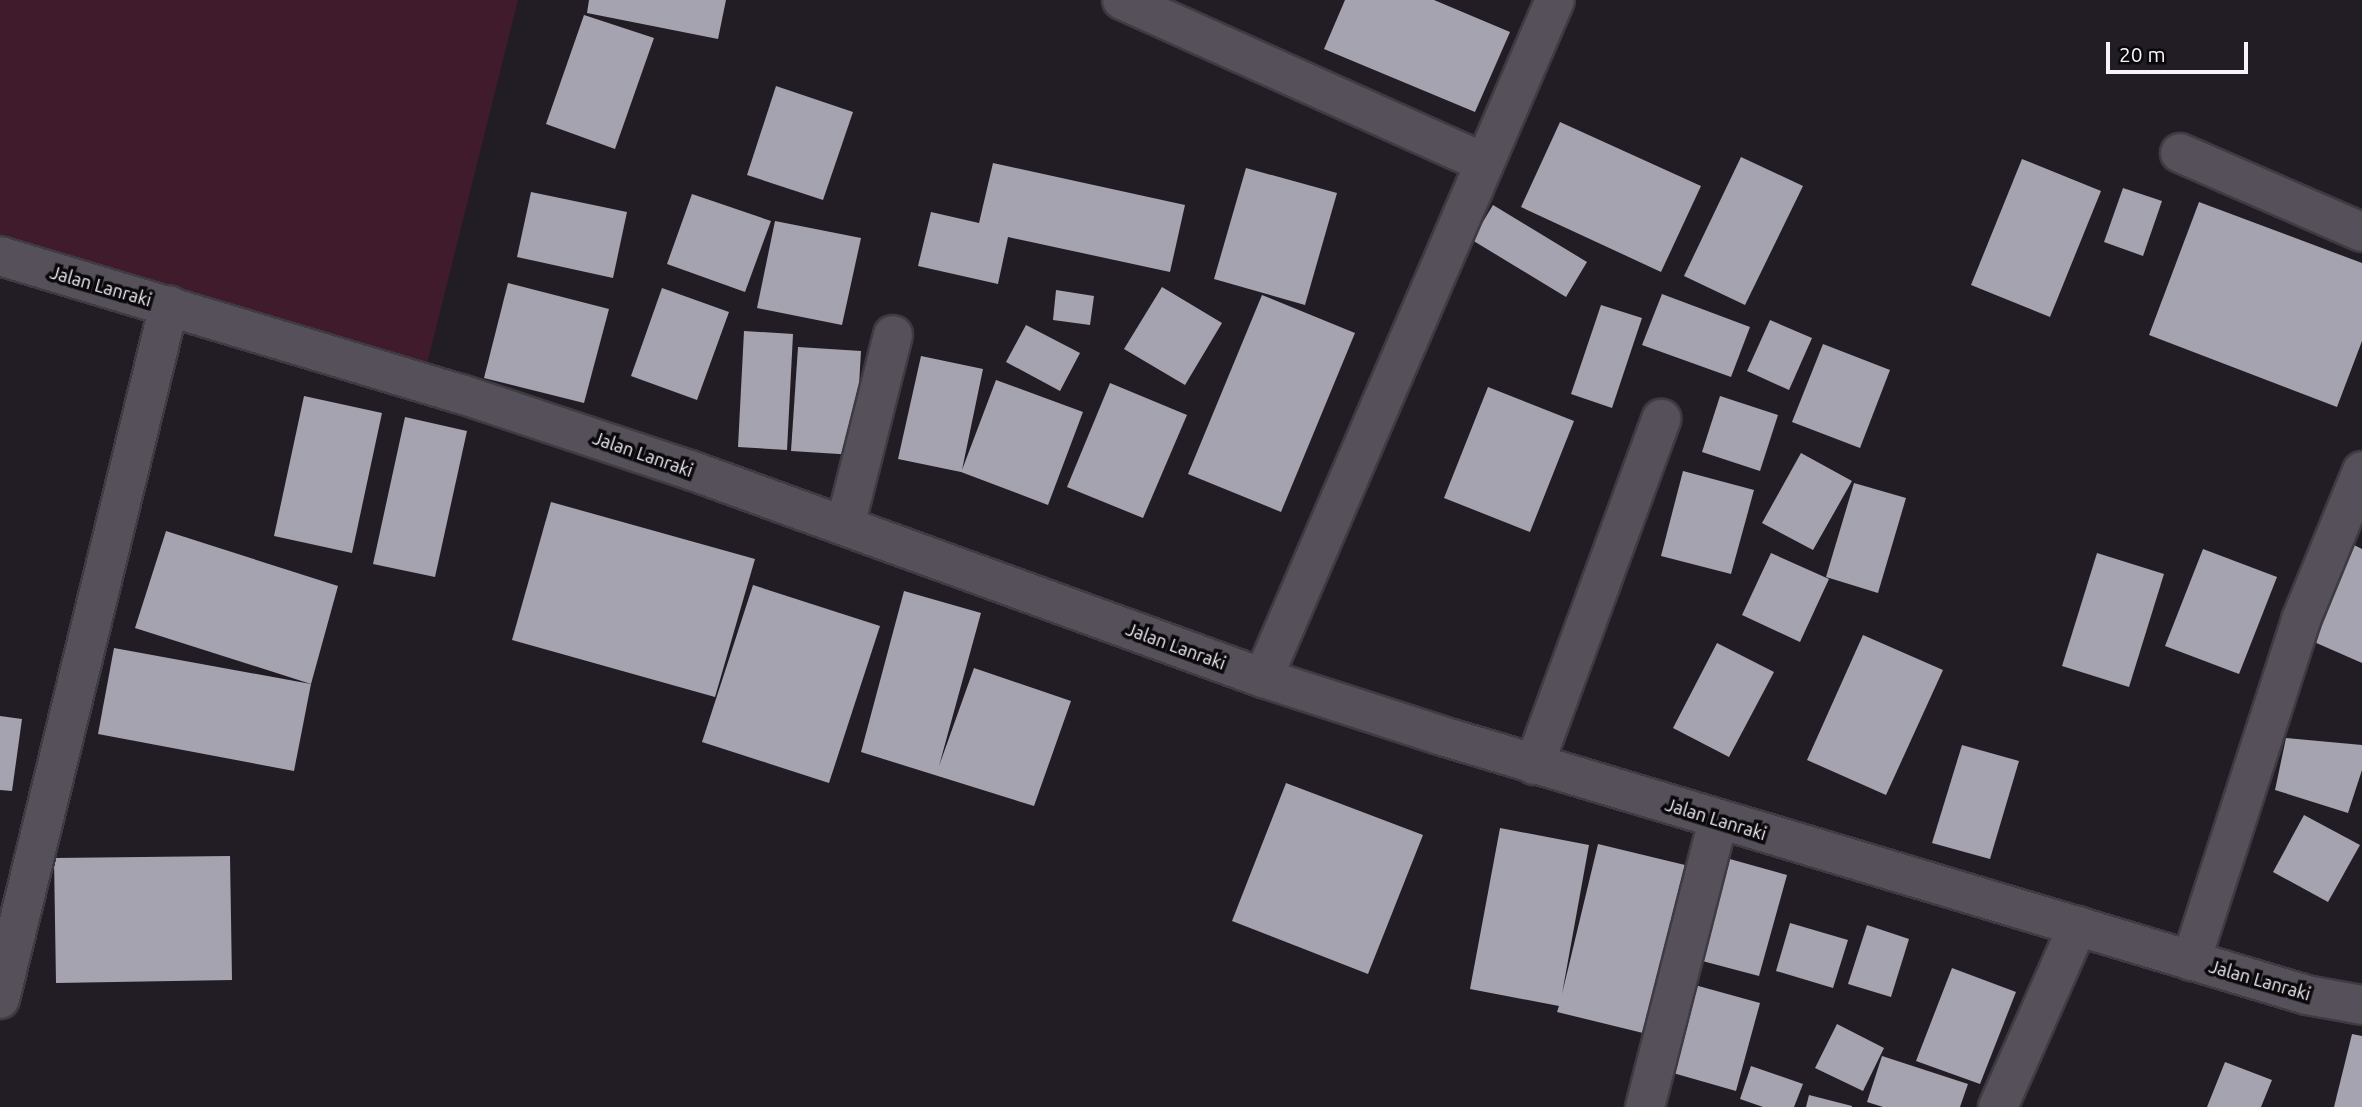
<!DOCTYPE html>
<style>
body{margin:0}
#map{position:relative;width:2362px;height:1107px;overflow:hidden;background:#221d25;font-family:Ubuntu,sans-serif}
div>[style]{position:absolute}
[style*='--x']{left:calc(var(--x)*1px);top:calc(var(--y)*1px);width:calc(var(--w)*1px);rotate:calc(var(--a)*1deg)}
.green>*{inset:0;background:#3f1b2c}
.building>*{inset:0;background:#a5a3af}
.roads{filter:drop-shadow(2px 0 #3f3b42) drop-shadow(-2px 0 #3f3b42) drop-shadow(0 2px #3f3b42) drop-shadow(0 -2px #3f3b42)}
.minor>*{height:38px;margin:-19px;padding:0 19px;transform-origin:19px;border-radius:19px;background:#555059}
span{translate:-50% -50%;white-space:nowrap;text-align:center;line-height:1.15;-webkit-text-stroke:7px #0a080b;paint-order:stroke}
.street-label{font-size:18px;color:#f6f3f9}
.scale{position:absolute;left:2106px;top:42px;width:142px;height:32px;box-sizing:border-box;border:4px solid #f6f3f9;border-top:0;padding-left:9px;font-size:21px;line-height:24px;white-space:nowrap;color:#f6f3f9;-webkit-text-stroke:5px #0a080b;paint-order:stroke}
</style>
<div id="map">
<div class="green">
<div style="clip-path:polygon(0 0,518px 0,418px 400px,0 267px)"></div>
</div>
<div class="building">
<div style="clip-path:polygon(589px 0,726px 0,718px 39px,587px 13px)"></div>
<div style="clip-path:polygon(1345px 0,1434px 0,1510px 32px,1475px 112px,1324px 49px)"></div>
<div style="clip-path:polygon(584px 15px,654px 38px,615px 149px,546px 124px)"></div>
<div style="clip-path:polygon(776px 86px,853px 112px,823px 200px,747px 175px)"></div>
<div style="clip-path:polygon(1560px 122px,1701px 186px,1661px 272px,1521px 207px)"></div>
<div style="clip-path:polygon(1741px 157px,1803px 186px,1745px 305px,1684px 276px)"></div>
<div style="clip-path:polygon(2022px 159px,2101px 191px,2050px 317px,1971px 285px)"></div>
<div style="clip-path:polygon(993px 163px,1185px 205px,1170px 272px,1008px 237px,998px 284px,918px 266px,931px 212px,979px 223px)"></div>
<div style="clip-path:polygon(1246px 168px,1337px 193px,1305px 305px,1214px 279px)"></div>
<div style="clip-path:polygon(2123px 188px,2162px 201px,2143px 256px,2104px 242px)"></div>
<div style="clip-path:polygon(531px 192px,627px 212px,613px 278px,517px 257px)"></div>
<div style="clip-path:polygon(692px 194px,771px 221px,745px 292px,667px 264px)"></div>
<div style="clip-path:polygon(2199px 202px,2362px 263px,2362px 341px,2337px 407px,2149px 335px)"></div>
<div style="clip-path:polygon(1493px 205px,1587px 262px,1566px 297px,1472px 240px)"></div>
<div style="clip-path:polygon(775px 221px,861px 238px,842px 325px,757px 308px)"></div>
<div style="clip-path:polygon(508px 283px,609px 309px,584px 403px,484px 378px)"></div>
<div style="clip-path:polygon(1162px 287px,1222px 323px,1185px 385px,1124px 349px)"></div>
<div style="clip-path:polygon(662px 288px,729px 312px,697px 400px,631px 376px)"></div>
<div style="clip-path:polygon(1056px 290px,1094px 296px,1090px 325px,1053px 320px)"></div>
<div style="clip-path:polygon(1662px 294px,1750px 327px,1731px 377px,1642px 345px)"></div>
<div style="clip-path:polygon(1262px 295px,1355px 333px,1281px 512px,1188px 474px)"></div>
<div style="clip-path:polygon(1601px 305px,1642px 318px,1612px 408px,1571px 394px)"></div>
<div style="clip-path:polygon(1770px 320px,1812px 338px,1789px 390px,1747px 371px)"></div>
<div style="clip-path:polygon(1026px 325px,1080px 353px,1060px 391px,1006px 362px)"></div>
<div style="clip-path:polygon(744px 331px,793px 334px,787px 450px,738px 447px)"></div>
<div style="clip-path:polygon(1823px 344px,1890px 370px,1860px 448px,1792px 422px)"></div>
<div style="clip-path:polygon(798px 347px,861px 351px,855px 455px,791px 451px)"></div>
<div style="clip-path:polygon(921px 356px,983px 369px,962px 470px,996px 380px,1083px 412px,1048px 505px,961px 472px,898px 459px)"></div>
<div style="clip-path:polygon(1110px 383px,1187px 415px,1143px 518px,1067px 487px)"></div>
<div style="clip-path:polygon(1488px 387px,1574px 421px,1530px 532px,1444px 498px)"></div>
<div style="clip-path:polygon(304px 396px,382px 413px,352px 553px,274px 536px)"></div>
<div style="clip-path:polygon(1720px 396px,1778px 415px,1760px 471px,1702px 452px)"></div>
<div style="clip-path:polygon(405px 417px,467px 431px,435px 577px,373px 564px)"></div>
<div style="clip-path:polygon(1801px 453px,1852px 481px,1813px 550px,1762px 523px)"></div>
<div style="clip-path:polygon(1683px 471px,1754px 490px,1731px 574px,1661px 556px)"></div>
<div style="clip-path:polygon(1854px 483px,1906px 498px,1878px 593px,1826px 577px)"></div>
<div style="clip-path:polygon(551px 502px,755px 559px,715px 697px,512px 640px)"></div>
<div style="clip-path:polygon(166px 531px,338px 586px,311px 684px,135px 628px)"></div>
<div style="clip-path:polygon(2348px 542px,2362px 549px,2362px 663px,2305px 638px)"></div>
<div style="clip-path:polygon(2203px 549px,2277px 577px,2239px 674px,2165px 646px)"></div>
<div style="clip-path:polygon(1771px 553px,1829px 579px,1800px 642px,1742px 615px)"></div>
<div style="clip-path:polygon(2097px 553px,2164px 574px,2129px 687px,2062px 666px)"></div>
<div style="clip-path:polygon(753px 585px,880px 626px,829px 783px,702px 742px)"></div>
<div style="clip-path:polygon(904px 591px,981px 613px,939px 766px,974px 668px,1071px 701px,1034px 806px,861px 752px)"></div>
<div style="clip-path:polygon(1863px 635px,1943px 670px,1886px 795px,1807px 760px)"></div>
<div style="clip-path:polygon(1717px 643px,1774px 672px,1729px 757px,1673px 728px)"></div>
<div style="clip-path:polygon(114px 648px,311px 684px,294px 771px,98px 734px)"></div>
<div style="clip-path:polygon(0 716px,22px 719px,12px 791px,0 790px)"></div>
<div style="clip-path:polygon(2286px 738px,2362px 745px,2362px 770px,2348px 813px,2275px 790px)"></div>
<div style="clip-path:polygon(1962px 745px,2019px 761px,1990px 859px,1932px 843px)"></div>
<div style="clip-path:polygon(1286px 783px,1423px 835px,1368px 974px,1232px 921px)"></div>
<div style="clip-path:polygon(2304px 815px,2360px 845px,2328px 902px,2273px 872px)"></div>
<div style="clip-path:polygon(1500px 828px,1589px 845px,1562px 994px,1598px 844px,1685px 865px,1643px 1033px,1557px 1012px,1559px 1006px,1470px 989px)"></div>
<div style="clip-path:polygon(230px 856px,232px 980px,56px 983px,54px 858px)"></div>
<div style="clip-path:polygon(1719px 856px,1787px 875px,1759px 976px,1691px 958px)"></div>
<div style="clip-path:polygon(1790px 923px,1848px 940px,1833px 988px,1776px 971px)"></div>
<div style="clip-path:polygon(1867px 925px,1909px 939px,1891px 997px,1848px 984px)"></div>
<div style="clip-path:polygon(1952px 968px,2016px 992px,1980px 1084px,1916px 1061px)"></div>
<div style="clip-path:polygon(1684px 982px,1760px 1003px,1736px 1091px,1659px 1069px)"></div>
<div style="clip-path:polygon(1837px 1024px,1884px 1048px,1863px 1091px,1815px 1068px)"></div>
<div style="clip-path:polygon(2352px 1034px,2362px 1036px,2362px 1107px,2334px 1107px)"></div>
<div style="clip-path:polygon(1882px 1056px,1968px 1084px,1960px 1107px,1883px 1107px,1867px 1102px)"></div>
<div style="clip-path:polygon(2225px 1062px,2272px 1080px,2261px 1107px,2207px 1107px)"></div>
<div style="clip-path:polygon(1751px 1066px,1803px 1084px,1794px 1107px,1763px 1107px,1740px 1099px)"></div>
<div style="clip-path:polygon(1809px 1095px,1852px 1106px,1852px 1107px,1806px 1107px)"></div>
</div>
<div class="roads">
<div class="minor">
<div style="--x:1122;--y:0;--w:396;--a:24.2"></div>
<div style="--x:2180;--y:153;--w:198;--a:23.5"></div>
<div style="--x:0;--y:256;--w:481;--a:16.7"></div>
<div style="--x:461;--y:394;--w:241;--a:18.4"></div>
<div style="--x:690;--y:470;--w:610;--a:19.95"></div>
<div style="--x:1263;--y:678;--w:185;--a:17.9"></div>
<div style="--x:1439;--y:735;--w:906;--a:16.68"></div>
<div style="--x:2307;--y:995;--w:56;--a:10.3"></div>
<div style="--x:845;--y:526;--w:197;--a:-75.9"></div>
<div style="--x:1263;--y:678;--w:738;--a:-66.7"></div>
<div style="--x:1534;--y:765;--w:369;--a:-69.8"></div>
<div style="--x:2191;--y:961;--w:358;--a:-72.1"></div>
<div style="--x:2301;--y:620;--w:161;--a:-67.7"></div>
<div style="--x:0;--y:999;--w:714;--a:-76.31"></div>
<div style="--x:1645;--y:1107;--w:296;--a:-75.7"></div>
<div style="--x:1998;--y:1107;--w:198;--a:-66.2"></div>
</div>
</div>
<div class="street-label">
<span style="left:101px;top:286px;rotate:16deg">Jalan Lanraki</span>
<span style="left:643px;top:454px;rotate:19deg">Jalan Lanraki</span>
<span style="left:1176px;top:646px;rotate:20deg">Jalan Lanraki</span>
<span style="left:1716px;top:819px;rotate:17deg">Jalan Lanraki</span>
<span style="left:2260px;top:980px;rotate:16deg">Jalan Lanraki</span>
</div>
<div class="scale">20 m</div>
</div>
